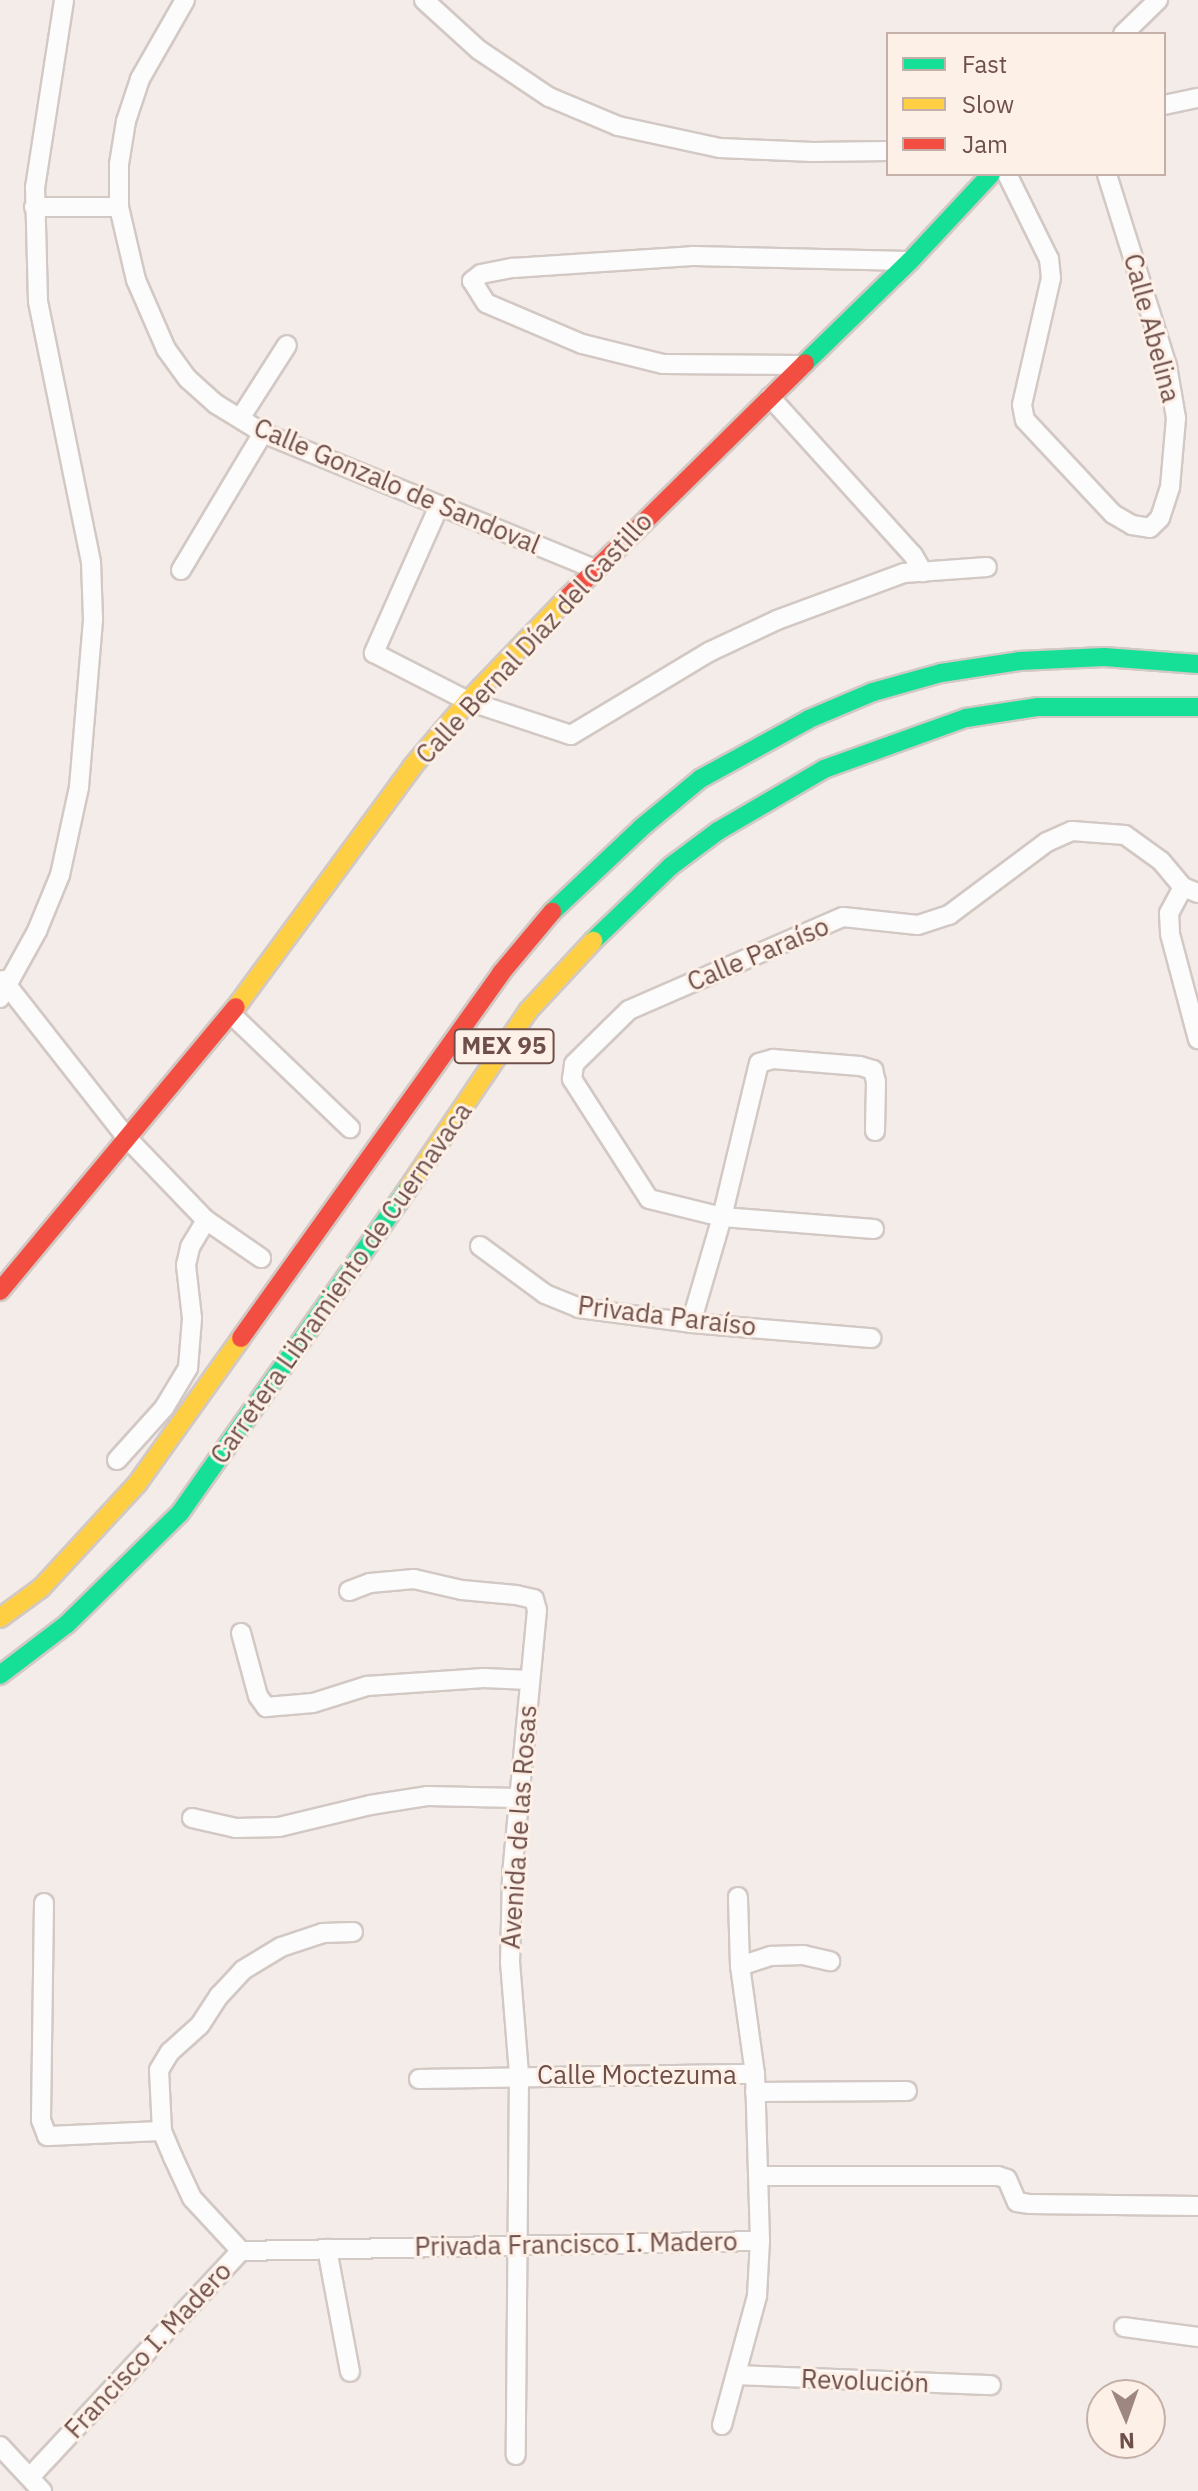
<!DOCTYPE html>
<meta charset="utf-8">
<style>
body{margin:0}
#map{position:relative;width:1198px;height:2491px;overflow:hidden;background:#f4ece8;font-family:"IBM Plex Sans",sans-serif}
div>[style]{position:absolute}
[style*='--x']{left:calc(var(--x)*1px);top:calc(var(--y)*1px);width:calc(var(--w)*1px);rotate:calc(var(--a)*1deg)}
.roads{filter:drop-shadow(2px 0 #d2c8c4) drop-shadow(-2px 0 #d2c8c4) drop-shadow(0 2px #d2c8c4) drop-shadow(0 -2px #d2c8c4)}
.street>*{height:18px;margin:-9px;padding:0 9px;transform-origin:9px;border-radius:9px;background:#fdfcfc}
.fast>*{height:18px;margin:-9px;padding:0 9px;transform-origin:9px;border-radius:9px;background:#16e098}
.slow>*{height:18px;margin:-9px;padding:0 9px;transform-origin:9px;border-radius:9px;background:#ffcf43}
.jam>*{height:18px;margin:-9px;padding:0 9px;transform-origin:9px;border-radius:9px;background:#f24e42}
span{translate:-50% -50%;white-space:nowrap;text-align:center;line-height:1.15;-webkit-text-stroke:6px #fdf0e7;paint-order:stroke}
.shield-label span{padding:2px 6px;background:#fdf0e7;border:2px solid;border-radius:6px;-webkit-text-stroke-width:0}
.shield-label{font-size:24px;color:#6f4f4a;font-weight:700}
.street-label{font-size:26px;color:#6f4f4a}
.legend{position:absolute;left:886px;top:32px;width:280px;height:144px;box-sizing:border-box;background:#fdf0e7;border:2px solid #c4b0a8;margin:0;padding:10px 14px;list-style:none;font-size:24px;color:#6f4f4a}
.legend li{display:flex;align-items:center;gap:16px;height:40px}
.legend b{width:40px;border:2px solid #c4b0a8}
.north{position:absolute;left:1086px;top:2379px;width:80px;height:80px;box-sizing:border-box;background:#fdf0e7;border:2px solid #c4b0a8;border-radius:50%;rotate:178deg;font-size:22px;font-weight:700;line-height:32px;text-align:center;color:#6f4f4a}
.north::after{content:'';display:block;margin:auto;width:28px;height:36px;background:#9e8681;clip-path:polygon(50% 0,100% 100%,50% 72%,0 100%)}
</style>
<div id="map">
<div class="roads">
<div class="street">
<div style="--x:185;--y:0;--w:91;--a:119.7"></div>
<div style="--x:140;--y:79;--w:44;--a:108.4"></div>
<div style="--x:126;--y:121;--w:44;--a:99.2"></div>
<div style="--x:119;--y:164;--w:43;--a:90"></div>
<div style="--x:119;--y:207;--w:75;--a:76.9"></div>
<div style="--x:136;--y:280;--w:75;--a:66.5"></div>
<div style="--x:166;--y:349;--w:37;--a:54"></div>
<div style="--x:188;--y:379;--w:38;--a:42"></div>
<div style="--x:216;--y:404;--w:55;--a:31.7"></div>
<div style="--x:263;--y:433;--w:358;--a:22.3"></div>
<div style="--x:424;--y:0;--w:74;--a:42.3"></div>
<div style="--x:479;--y:50;--w:84;--a:33.9"></div>
<div style="--x:549;--y:97;--w:75;--a:22.8"></div>
<div style="--x:618;--y:126;--w:104;--a:12.2"></div>
<div style="--x:720;--y:148;--w:93;--a:2.5"></div>
<div style="--x:813;--y:152;--w:75;--a:-0.8"></div>
<div style="--x:1123;--y:34;--w:49;--a:-44.2"></div>
<div style="--x:1164;--y:105;--w:35;--a:-12"></div>
<div style="--x:1007;--y:174;--w:95;--a:63.7"></div>
<div style="--x:1049;--y:259;--w:19;--a:84"></div>
<div style="--x:1051;--y:278;--w:130;--a:102.9"></div>
<div style="--x:1022;--y:405;--w:15;--a:79"></div>
<div style="--x:1025;--y:420;--w:129;--a:46.9"></div>
<div style="--x:1113;--y:514;--w:22;--a:30"></div>
<div style="--x:1132;--y:525;--w:18;--a:9"></div>
<div style="--x:1150;--y:528;--w:14;--a:-45"></div>
<div style="--x:1160;--y:518;--w:33;--a:-72"></div>
<div style="--x:1170;--y:487;--w:69;--a:-85"></div>
<div style="--x:1176;--y:418;--w:53;--a:-99.8"></div>
<div style="--x:1167;--y:366;--w:201;--a:-107.4"></div>
<div style="--x:34;--y:207;--w:85;--a:0"></div>
<div style="--x:802;--y:365;--w:139;--a:-179.6"></div>
<div style="--x:663;--y:364;--w:83;--a:-166.1"></div>
<div style="--x:582;--y:344;--w:104;--a:-156.9"></div>
<div style="--x:486;--y:303;--w:26;--a:-122"></div>
<div style="--x:472;--y:281;--w:11;--a:-38"></div>
<div style="--x:481;--y:274;--w:33;--a:-11"></div>
<div style="--x:513;--y:268;--w:179;--a:-3.8"></div>
<div style="--x:692;--y:256;--w:218;--a:1.3"></div>
<div style="--x:770;--y:397;--w:213;--a:47.9"></div>
<div style="--x:913;--y:555;--w:20;--a:60"></div>
<div style="--x:241;--y:417;--w:85;--a:-57.4"></div>
<div style="--x:439;--y:506;--w:161;--a:113.9"></div>
<div style="--x:374;--y:653;--w:106;--a:27.1"></div>
<div style="--x:468;--y:701;--w:108;--a:18.3"></div>
<div style="--x:571;--y:735;--w:161;--a:-31"></div>
<div style="--x:709;--y:652;--w:75;--a:-25.2"></div>
<div style="--x:777;--y:620;--w:135;--a:-20.3"></div>
<div style="--x:904;--y:573;--w:83;--a:-4.1"></div>
<div style="--x:181;--y:570;--w:160;--a:-59.1"></div>
<div style="--x:1183;--y:887;--w:30;--a:118"></div>
<div style="--x:1169;--y:913;--w:21;--a:87"></div>
<div style="--x:1170;--y:934;--w:109;--a:75.1"></div>
<div style="--x:3;--y:980;--w:201;--a:51.9"></div>
<div style="--x:127;--y:1138;--w:114;--a:46.1"></div>
<div style="--x:206;--y:1220;--w:67;--a:34.6"></div>
<div style="--x:0;--y:998;--w:77;--a:-61.1"></div>
<div style="--x:37;--y:931;--w:61;--a:-67.7"></div>
<div style="--x:60;--y:875;--w:90;--a:-77.8"></div>
<div style="--x:79;--y:787;--w:169;--a:-85.2"></div>
<div style="--x:93;--y:619;--w:57;--a:-92"></div>
<div style="--x:91;--y:562;--w:266;--a:-101.5"></div>
<div style="--x:38;--y:301;--w:113;--a:-91.5"></div>
<div style="--x:35;--y:188;--w:190;--a:-81.2"></div>
<div style="--x:231;--y:1014;--w:165;--a:43.8"></div>
<div style="--x:874;--y:1229;--w:152;--a:-175.5"></div>
<div style="--x:722;--y:1217;--w:75;--a:-166.1"></div>
<div style="--x:649;--y:1199;--w:143;--a:-122.7"></div>
<div style="--x:572;--y:1079;--w:15;--a:-82"></div>
<div style="--x:574;--y:1064;--w:77;--a:-44.5"></div>
<div style="--x:629;--y:1010;--w:233;--a:-23.5"></div>
<div style="--x:843;--y:917;--w:75;--a:6.1"></div>
<div style="--x:918;--y:925;--w:33;--a:-18"></div>
<div style="--x:949;--y:915;--w:122;--a:-36.7"></div>
<div style="--x:1047;--y:842;--w:27;--a:-24"></div>
<div style="--x:1072;--y:831;--w:53;--a:4.3"></div>
<div style="--x:1125;--y:835;--w:44;--a:35.8"></div>
<div style="--x:1161;--y:861;--w:34;--a:50"></div>
<div style="--x:1183;--y:887;--w:16;--a:22"></div>
<div style="--x:480;--y:1246;--w:81;--a:36.4"></div>
<div style="--x:545;--y:1294;--w:37;--a:22"></div>
<div style="--x:579;--y:1308;--w:113;--a:7.6"></div>
<div style="--x:691;--y:1323;--w:181;--a:4.8"></div>
<div style="--x:691;--y:1323;--w:110;--a:-73.7"></div>
<div style="--x:722;--y:1217;--w:158;--a:-76.5"></div>
<div style="--x:759;--y:1063;--w:15;--a:-16"></div>
<div style="--x:773;--y:1059;--w:87;--a:4.6"></div>
<div style="--x:860;--y:1066;--w:14;--a:17"></div>
<div style="--x:873;--y:1070;--w:12;--a:76"></div>
<div style="--x:876;--y:1082;--w:49;--a:91.2"></div>
<div style="--x:117;--y:1460;--w:70;--a:-47.9"></div>
<div style="--x:164;--y:1408;--w:47;--a:-59"></div>
<div style="--x:188;--y:1368;--w:50;--a:-85.4"></div>
<div style="--x:192;--y:1318;--w:53;--a:-96.5"></div>
<div style="--x:186;--y:1265;--w:18;--a:-77"></div>
<div style="--x:190;--y:1247;--w:31;--a:-59"></div>
<div style="--x:349;--y:1591;--w:22;--a:-21"></div>
<div style="--x:370;--y:1583;--w:44;--a:-5.2"></div>
<div style="--x:414;--y:1579;--w:49;--a:12.9"></div>
<div style="--x:462;--y:1590;--w:54;--a:5.3"></div>
<div style="--x:516;--y:1595;--w:18;--a:13"></div>
<div style="--x:534;--y:1599;--w:11;--a:75"></div>
<div style="--x:537;--y:1610;--w:267;--a:95.4"></div>
<div style="--x:512;--y:1876;--w:86;--a:91.3"></div>
<div style="--x:510;--y:1962;--w:113;--a:85.4"></div>
<div style="--x:519;--y:2075;--w:380;--a:90.5"></div>
<div style="--x:241;--y:1633;--w:65;--a:74.9"></div>
<div style="--x:258;--y:1696;--w:14;--a:54"></div>
<div style="--x:266;--y:1707;--w:47;--a:-4.9"></div>
<div style="--x:313;--y:1703;--w:57;--a:-17.5"></div>
<div style="--x:367;--y:1686;--w:117;--a:-3.9"></div>
<div style="--x:484;--y:1678;--w:45;--a:2.5"></div>
<div style="--x:192;--y:1818;--w:45;--a:12.8"></div>
<div style="--x:236;--y:1828;--w:43;--a:-1.3"></div>
<div style="--x:279;--y:1827;--w:94;--a:-13.6"></div>
<div style="--x:370;--y:1805;--w:59;--a:-8.8"></div>
<div style="--x:428;--y:1796;--w:89;--a:1.3"></div>
<div style="--x:44;--y:1903;--w:217;--a:90.8"></div>
<div style="--x:41;--y:2120;--w:17;--a:69"></div>
<div style="--x:47;--y:2136;--w:115;--a:-2.5"></div>
<div style="--x:740;--y:1966;--w:33;--a:-18"></div>
<div style="--x:771;--y:1956;--w:32;--a:-2"></div>
<div style="--x:803;--y:1955;--w:28;--a:13"></div>
<div style="--x:419;--y:2079;--w:336;--a:-0.9"></div>
<div style="--x:755;--y:2092;--w:152;--a:-0.4"></div>
<div style="--x:760;--y:2176;--w:238;--a:0"></div>
<div style="--x:998;--y:2176;--w:9;--a:18"></div>
<div style="--x:1007;--y:2179;--w:25;--a:67"></div>
<div style="--x:1017;--y:2202;--w:13;--a:9"></div>
<div style="--x:1030;--y:2204;--w:168;--a:0.7"></div>
<div style="--x:327;--y:2249;--w:125;--a:79.4"></div>
<div style="--x:241;--y:2251;--w:72;--a:-132.8"></div>
<div style="--x:192;--y:2198;--w:45;--a:-114.9"></div>
<div style="--x:173;--y:2157;--w:28;--a:-113"></div>
<div style="--x:162;--y:2131;--w:61;--a:-92.8"></div>
<div style="--x:159;--y:2070;--w:21;--a:-59"></div>
<div style="--x:170;--y:2052;--w:40;--a:-42"></div>
<div style="--x:200;--y:2025;--w:35;--a:-57"></div>
<div style="--x:219;--y:1996;--w:35;--a:-47"></div>
<div style="--x:243;--y:1970;--w:44;--a:-31.2"></div>
<div style="--x:281;--y:1947;--w:44;--a:-18.4"></div>
<div style="--x:323;--y:1933;--w:30;--a:-2"></div>
<div style="--x:1124;--y:2327;--w:75;--a:7.7"></div>
<div style="--x:738;--y:2375;--w:253;--a:2.3"></div>
<div style="--x:722;--y:2425;--w:134;--a:-74.8"></div>
<div style="--x:757;--y:2296;--w:55;--a:-86.9"></div>
<div style="--x:760;--y:2241;--w:167;--a:-91.7"></div>
<div style="--x:755;--y:2074;--w:109;--a:-97.9"></div>
<div style="--x:740;--y:1966;--w:69;--a:-91.7"></div>
<div style="--x:0;--y:2446;--w:62;--a:47"></div>
<div style="--x:30;--y:2477;--w:309;--a:-47"></div>
<div style="--x:241;--y:2251;--w:519;--a:-1.1"></div>
</div>
<div class="fast">
<div style="--x:805;--y:363;--w:146;--a:-44.2"></div>
<div style="--x:910;--y:261;--w:119;--a:-47"></div>
<div style="--x:552;--y:912;--w:122;--a:-43.3"></div>
<div style="--x:641;--y:828;--w:77;--a:-39.7"></div>
<div style="--x:700;--y:779;--w:124;--a:-28.8"></div>
<div style="--x:809;--y:719;--w:69;--a:-22.9"></div>
<div style="--x:873;--y:692;--w:71;--a:-15.6"></div>
<div style="--x:941;--y:673;--w:79;--a:-8.7"></div>
<div style="--x:1019;--y:661;--w:85;--a:-2.7"></div>
<div style="--x:1104;--y:657;--w:94;--a:4.3"></div>
<div style="--x:593;--y:941;--w:108;--a:-43.9"></div>
<div style="--x:671;--y:866;--w:59;--a:-36.7"></div>
<div style="--x:718;--y:831;--w:123;--a:-30.3"></div>
<div style="--x:824;--y:769;--w:151;--a:-19.8"></div>
<div style="--x:966;--y:718;--w:73;--a:-8.7"></div>
<div style="--x:1038;--y:707;--w:160;--a:0"></div>
<div style="--x:0;--y:1675;--w:84;--a:-37.3"></div>
<div style="--x:67;--y:1624;--w:158;--a:-44.5"></div>
<div style="--x:180;--y:1513;--w:398;--a:-54.9"></div>
</div>
<div class="slow">
<div style="--x:236;--y:1007;--w:298;--a:-53.7"></div>
<div style="--x:412;--y:767;--w:87;--a:-49.7"></div>
<div style="--x:468;--y:701;--w:144;--a:-46.1"></div>
<div style="--x:409;--y:1187;--w:212;--a:-55.9"></div>
<div style="--x:528;--y:1011;--w:96;--a:-47.1"></div>
<div style="--x:0;--y:1618;--w:51;--a:-36.2"></div>
<div style="--x:41;--y:1588;--w:142;--a:-47.3"></div>
<div style="--x:137;--y:1484;--w:179;--a:-54.5"></div>
</div>
<div class="jam">
<div style="--x:568;--y:597;--w:333;--a:-44.6"></div>
<div style="--x:0;--y:1291;--w:369;--a:-50.3"></div>
<div style="--x:241;--y:1338;--w:448;--a:-54.5"></div>
<div style="--x:501;--y:973;--w:80;--a:-50.1"></div>
</div>
</div>
<div class="shield-label">
<span style="left:504px;top:1046px">MEX 95</span>
</div>
<div class="street-label">
<span style="left:1152px;top:328px;rotate:75deg">Calle Abelina</span>
<span style="left:397px;top:486px;rotate:23deg">Calle Gonzalo de Sandoval</span>
<span style="left:534px;top:638px;rotate:-47deg">Calle Bernal Díaz del Castillo</span>
<span style="left:758px;top:954px;rotate:-23deg">Calle Paraíso</span>
<span style="left:341px;top:1283px;rotate:-55deg">Carretera Libramiento de Cuernavaca</span>
<span style="left:667px;top:1316px;rotate:7deg">Privada Paraíso</span>
<span style="left:519px;top:1827px;rotate:-86deg">Avenida de las Rosas</span>
<span style="left:637px;top:2075px">Calle Moctezuma</span>
<span style="left:576px;top:2244px;rotate:-1deg">Privada Francisco I. Madero</span>
<span style="left:148px;top:2350px;rotate:-47deg">Francisco I. Madero</span>
<span style="left:865px;top:2381px;rotate:2deg">Revolución</span>
</div>
<ul class="legend">
<li><b style="height:10px;background:#16e098"></b>Fast</li>
<li><b style="height:10px;background:#ffcf43"></b>Slow</li>
<li><b style="height:10px;background:#f24e42"></b>Jam</li>
</ul>
<div class="north">N</div>
</div>
